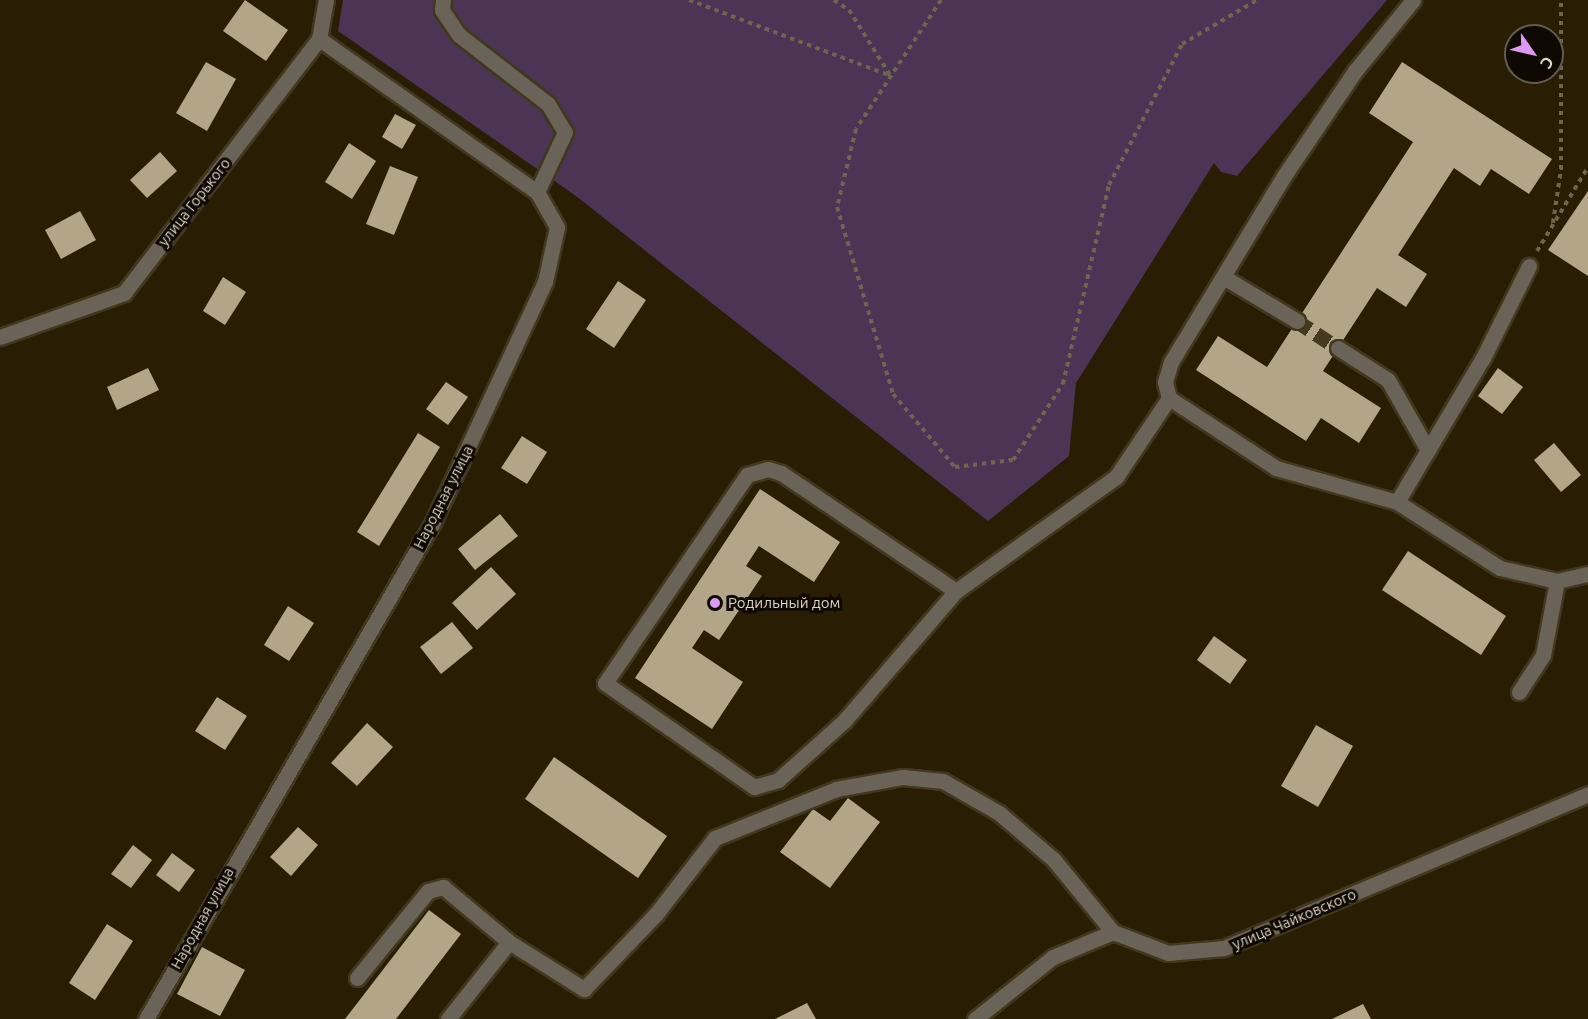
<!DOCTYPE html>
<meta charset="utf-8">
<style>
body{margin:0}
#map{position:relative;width:1588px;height:1019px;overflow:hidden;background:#291e03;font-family:Ubuntu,sans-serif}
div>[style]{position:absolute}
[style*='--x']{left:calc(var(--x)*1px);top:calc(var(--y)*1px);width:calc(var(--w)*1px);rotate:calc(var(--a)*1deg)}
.green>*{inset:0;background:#4c3455}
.building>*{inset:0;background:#b3a687}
.minor-tunnel>*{height:15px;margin-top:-7.5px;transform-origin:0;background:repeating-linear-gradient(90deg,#443a20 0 15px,transparent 0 23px)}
.path>*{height:4px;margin-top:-2px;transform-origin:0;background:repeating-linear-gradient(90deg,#6f654f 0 4.5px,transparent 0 9px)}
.roads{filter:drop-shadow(2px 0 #42381e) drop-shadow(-2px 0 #42381e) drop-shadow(0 2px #42381e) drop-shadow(0 -2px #42381e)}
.minor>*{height:15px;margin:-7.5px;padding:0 7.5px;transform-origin:7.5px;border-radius:7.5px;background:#6a6458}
.dots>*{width:16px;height:16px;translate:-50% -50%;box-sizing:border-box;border:3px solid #0e0902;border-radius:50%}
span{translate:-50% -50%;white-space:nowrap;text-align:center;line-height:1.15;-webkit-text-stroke:6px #0e0902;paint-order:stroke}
.street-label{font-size:15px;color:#ddd6c7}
.poi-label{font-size:15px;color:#ddd6c7}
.left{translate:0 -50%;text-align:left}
.north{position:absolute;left:1504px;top:24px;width:60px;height:60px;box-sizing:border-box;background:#0e0902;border:2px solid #615b51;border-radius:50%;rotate:124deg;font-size:16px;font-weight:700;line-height:24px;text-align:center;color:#ddd6c7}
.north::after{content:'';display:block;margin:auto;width:21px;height:27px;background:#dc99f4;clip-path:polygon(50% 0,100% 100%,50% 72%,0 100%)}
</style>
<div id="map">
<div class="green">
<div style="clip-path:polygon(343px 0,1387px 0,1237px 176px,1221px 172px,1214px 163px,1076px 383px,1069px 456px,988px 521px,576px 196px,338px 31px)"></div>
</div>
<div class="building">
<div style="clip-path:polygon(245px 0,288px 30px,266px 61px,223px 31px)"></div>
<div style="clip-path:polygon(206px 62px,236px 79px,207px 131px,176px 113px)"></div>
<div style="clip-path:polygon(1402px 62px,1552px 159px,1529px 194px,1491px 169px,1480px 186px,1454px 168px,1398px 255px,1427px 274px,1406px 307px,1377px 288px,1323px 371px,1381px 408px,1359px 443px,1321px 418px,1306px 441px,1196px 370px,1218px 336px,1267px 367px,1413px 142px,1369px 113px)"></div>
<div style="clip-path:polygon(395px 114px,416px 125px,402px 149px,382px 137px)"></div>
<div style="clip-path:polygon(349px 143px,376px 161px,352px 199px,325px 182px)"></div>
<div style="clip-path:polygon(160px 152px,177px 171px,147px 198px,130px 180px)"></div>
<div style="clip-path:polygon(390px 166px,418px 177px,394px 235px,366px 224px)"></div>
<div style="clip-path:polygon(1588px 191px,1588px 276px,1548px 250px)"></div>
<div style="clip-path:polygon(80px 211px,96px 240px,61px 259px,45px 230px)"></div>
<div style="clip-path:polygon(223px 277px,246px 292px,225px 325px,203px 311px)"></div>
<div style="clip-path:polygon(618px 281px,646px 300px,614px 348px,586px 329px)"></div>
<div style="clip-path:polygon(148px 368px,159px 390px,117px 410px,107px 387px)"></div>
<div style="clip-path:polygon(1498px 368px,1523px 387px,1502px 414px,1478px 396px)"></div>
<div style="clip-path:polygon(446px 382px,468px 397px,448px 425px,426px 409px)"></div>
<div style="clip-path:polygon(418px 433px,440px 447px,379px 546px,357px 532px)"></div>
<div style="clip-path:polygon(522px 436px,547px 452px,527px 484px,501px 468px)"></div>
<div style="clip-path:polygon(1554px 443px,1581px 475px,1561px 492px,1534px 460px)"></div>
<div style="clip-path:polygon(760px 489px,840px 542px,814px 582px,759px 546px,746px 566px,762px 576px,719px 640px,704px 630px,692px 648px,743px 682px,712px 729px,635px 678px)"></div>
<div style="clip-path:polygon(500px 514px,518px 536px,475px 570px,458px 549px)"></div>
<div style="clip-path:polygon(1408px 551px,1506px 616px,1481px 655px,1382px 590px)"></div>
<div style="clip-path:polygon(491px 567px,516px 594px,477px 630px,452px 603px)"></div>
<div style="clip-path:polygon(288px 606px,314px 623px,289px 661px,264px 645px)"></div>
<div style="clip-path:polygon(452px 622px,473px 648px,441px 674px,420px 647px)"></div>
<div style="clip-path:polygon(1214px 636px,1247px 660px,1230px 684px,1197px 660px)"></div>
<div style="clip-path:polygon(217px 697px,247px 716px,225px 750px,195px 731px)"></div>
<div style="clip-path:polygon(367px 723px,393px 747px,357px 786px,331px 763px)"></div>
<div style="clip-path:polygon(1316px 725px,1353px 746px,1318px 807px,1281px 786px)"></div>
<div style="clip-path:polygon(554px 757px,667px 836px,638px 878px,525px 799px)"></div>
<div style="clip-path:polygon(848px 798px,880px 822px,830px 888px,780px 852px,813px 809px,830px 821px)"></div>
<div style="clip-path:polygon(298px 827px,318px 845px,291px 876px,270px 857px)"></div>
<div style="clip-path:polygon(133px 845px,152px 860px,131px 888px,111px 874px)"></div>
<div style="clip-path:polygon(172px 853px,195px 870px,179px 892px,156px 875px)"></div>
<div style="clip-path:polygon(429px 910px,461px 934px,396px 1019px,345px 1019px)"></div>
<div style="clip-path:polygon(107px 924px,133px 941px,95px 1000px,69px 983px)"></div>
<div style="clip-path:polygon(202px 947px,245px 970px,220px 1016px,177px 994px)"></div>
<div style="clip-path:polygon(807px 1003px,816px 1019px,775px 1019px)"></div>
<div style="clip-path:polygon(1363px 1004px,1371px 1019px,1332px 1019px)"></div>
</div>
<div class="minor-tunnel">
<div style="--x:1297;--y:321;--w:49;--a:33.4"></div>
</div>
<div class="path">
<div style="--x:689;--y:0;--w:216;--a:20.6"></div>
<div style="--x:834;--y:0;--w:18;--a:34"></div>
<div style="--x:849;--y:10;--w:77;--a:57.8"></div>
<div style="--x:941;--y:0;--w:154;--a:123.4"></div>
<div style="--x:856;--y:129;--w:80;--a:103.7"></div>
<div style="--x:837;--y:207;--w:195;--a:73.3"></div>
<div style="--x:893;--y:394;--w:96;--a:49.7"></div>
<div style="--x:955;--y:467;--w:58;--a:-6.9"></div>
<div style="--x:1013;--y:460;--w:91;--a:-56.7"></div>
<div style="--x:1063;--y:384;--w:204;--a:-77"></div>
<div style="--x:1109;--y:185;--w:159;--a:-62.6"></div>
<div style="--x:1182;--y:44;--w:87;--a:-30.4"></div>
<div style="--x:1553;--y:223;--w:55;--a:-81.6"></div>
<div style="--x:1561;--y:169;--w:169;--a:-90"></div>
<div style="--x:1537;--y:251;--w:98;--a:-58.7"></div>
</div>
<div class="roads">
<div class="minor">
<div style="--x:443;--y:0;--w:10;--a:96"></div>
<div style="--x:442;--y:10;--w:30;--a:56"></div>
<div style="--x:459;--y:35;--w:113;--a:37.8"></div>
<div style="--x:548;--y:104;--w:33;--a:59"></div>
<div style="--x:565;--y:132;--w:66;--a:115"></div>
<div style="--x:1413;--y:0;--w:92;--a:129.2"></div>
<div style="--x:1355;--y:71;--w:127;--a:124.1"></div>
<div style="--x:1284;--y:176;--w:218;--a:121.3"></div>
<div style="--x:1171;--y:362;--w:21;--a:107"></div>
<div style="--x:1165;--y:382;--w:16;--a:76"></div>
<div style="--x:1169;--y:398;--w:128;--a:33.2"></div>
<div style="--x:1276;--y:468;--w:126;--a:15.7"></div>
<div style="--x:1397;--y:502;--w:122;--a:32.7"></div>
<div style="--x:1500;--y:568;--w:58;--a:12.8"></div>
<div style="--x:1557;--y:581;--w:32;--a:-13"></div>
<div style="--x:1225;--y:278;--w:84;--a:30.8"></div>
<div style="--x:0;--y:337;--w:132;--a:-19.5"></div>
<div style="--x:124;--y:293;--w:320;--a:-52.5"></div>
<div style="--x:319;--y:39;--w:40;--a:-80"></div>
<div style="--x:1338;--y:348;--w:59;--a:32.6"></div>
<div style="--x:1388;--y:380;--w:81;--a:60.3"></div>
<div style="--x:1397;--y:502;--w:168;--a:-59.2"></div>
<div style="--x:1483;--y:358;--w:103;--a:-63.4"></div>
<div style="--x:956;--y:591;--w:211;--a:-146"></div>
<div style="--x:781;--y:473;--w:14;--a:-163"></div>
<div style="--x:768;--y:469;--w:22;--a:164"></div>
<div style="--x:747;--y:475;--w:252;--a:124.3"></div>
<div style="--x:605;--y:683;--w:182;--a:34.9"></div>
<div style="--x:754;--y:787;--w:25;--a:-16"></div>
<div style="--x:778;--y:780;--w:90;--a:-41.8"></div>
<div style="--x:845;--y:720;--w:170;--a:-49.3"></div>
<div style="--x:956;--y:591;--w:196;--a:-35.5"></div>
<div style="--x:1116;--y:477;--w:95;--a:-56.1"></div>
<div style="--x:1519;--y:692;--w:44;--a:-57"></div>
<div style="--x:1543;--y:655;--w:75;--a:-79.3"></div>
<div style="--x:357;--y:978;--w:112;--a:-50.8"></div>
<div style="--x:428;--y:891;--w:16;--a:-15"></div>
<div style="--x:443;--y:887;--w:86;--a:39.8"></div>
<div style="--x:509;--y:942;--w:89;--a:32.1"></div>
<div style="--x:584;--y:989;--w:104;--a:-46.2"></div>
<div style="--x:656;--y:914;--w:96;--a:-52.2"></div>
<div style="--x:715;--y:838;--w:131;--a:-22"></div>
<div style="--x:836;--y:789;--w:68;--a:-10.2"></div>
<div style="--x:903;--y:777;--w:40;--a:5.7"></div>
<div style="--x:943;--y:781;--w:64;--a:29.7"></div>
<div style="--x:999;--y:813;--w:72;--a:40.5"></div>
<div style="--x:1054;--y:860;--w:93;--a:50.7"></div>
<div style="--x:146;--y:1019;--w:572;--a:-59.98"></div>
<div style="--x:432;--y:524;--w:267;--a:-65"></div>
<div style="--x:545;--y:282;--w:56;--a:-77.7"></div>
<div style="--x:557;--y:227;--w:40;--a:-119.7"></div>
<div style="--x:537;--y:192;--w:266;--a:-144.9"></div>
<div style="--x:448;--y:1019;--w:98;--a:-51.6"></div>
<div style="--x:975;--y:1019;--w:100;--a:-38.5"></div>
<div style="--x:1053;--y:957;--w:65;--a:-22.6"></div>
<div style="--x:1113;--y:932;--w:59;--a:20.9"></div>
<div style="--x:1168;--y:953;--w:56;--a:-5.1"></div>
<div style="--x:1224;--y:948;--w:395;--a:-22.9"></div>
</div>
</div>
<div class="dots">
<div style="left:715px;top:603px;background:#dc99f4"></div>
</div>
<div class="street-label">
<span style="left:194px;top:202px;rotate:-52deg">улица Горького</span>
<span style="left:443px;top:497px;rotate:-63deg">Народная улица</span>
<span style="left:202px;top:918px;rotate:-61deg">Народная улица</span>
<span style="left:1294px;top:919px;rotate:-23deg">улица Чайковского</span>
</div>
<div class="poi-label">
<span class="left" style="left:728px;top:603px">Родильный дом</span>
</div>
<div class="north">С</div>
</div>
